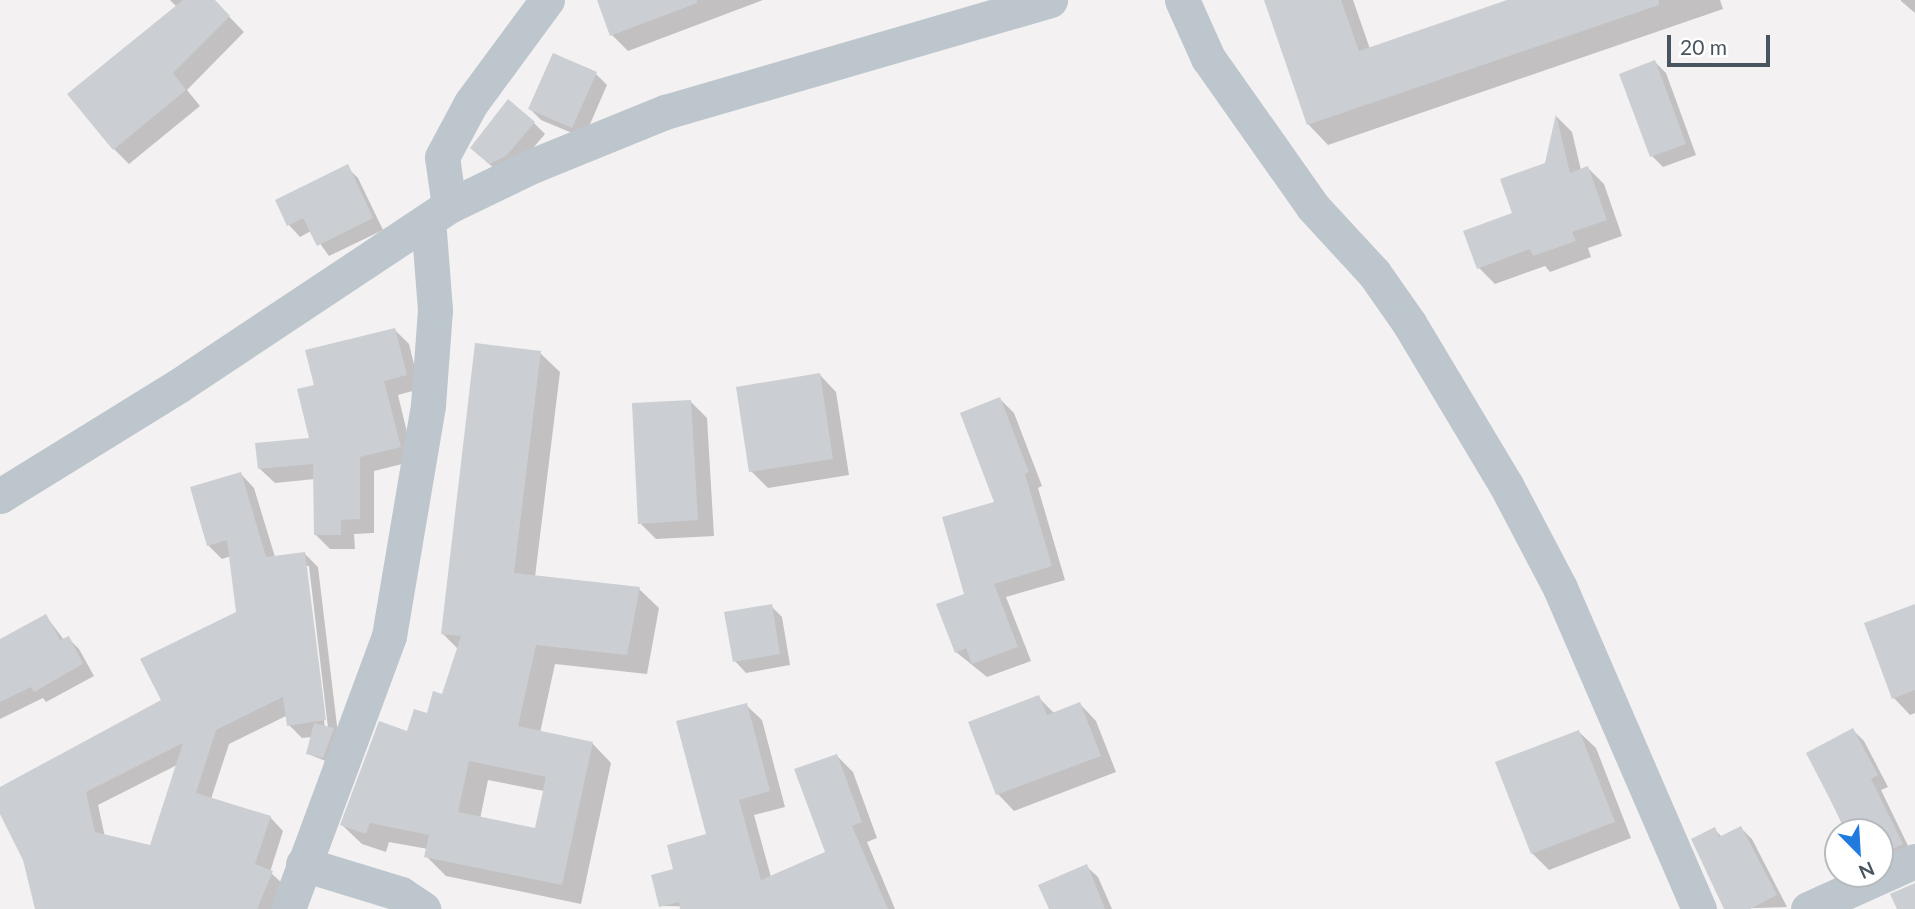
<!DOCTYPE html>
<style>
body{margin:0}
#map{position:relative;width:1915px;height:909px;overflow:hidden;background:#f3f1f1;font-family:Lato,sans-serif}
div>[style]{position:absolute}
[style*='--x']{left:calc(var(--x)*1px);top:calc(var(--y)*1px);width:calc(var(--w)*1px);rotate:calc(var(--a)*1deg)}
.shadow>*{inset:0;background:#0003}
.building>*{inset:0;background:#cbced3}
.minor>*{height:35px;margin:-17.5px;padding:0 17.5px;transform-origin:17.5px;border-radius:17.5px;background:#bdc6cd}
span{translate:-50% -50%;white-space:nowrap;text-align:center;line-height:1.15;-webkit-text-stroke:7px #fff;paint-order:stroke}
.north{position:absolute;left:1824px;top:818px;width:70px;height:70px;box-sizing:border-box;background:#fff;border:2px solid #b6bbbf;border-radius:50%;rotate:156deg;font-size:19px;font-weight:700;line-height:28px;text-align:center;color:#49555e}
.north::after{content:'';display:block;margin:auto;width:24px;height:32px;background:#217add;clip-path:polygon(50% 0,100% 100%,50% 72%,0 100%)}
.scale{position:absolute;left:1667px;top:35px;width:103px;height:32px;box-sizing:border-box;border:4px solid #49555e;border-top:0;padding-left:9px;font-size:21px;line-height:24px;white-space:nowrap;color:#49555e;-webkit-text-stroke:5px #fff;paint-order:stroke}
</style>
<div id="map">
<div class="shadow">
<div style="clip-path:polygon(170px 0,213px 0,244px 32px,187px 90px,200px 106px,129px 164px,114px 149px,177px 7px)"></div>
<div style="clip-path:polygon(598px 0,763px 0,628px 51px,612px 35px)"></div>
<div style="clip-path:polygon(1266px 0,1353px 0,1370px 49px,1513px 0,1720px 0,1723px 9px,1328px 145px,1308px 124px)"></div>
<div style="clip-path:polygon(1915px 0,1915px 13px,1901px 1px,1901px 0)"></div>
<div style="clip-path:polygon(1655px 62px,1666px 73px,1696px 155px,1663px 167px,1652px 156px)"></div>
<div style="clip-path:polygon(596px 74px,607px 85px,584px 138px,541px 120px,530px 109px)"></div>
<div style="clip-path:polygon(1557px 117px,1572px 132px,1581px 170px,1588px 168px,1604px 184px,1622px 236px,1588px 248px,1591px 257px,1550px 272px,1545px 266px,1495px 284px,1479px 268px,1547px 164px)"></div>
<div style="clip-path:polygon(534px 123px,545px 134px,517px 167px,501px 175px,472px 148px)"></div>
<div style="clip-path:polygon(347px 167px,358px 178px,383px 230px,329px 256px,311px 231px,300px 237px,289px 225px,277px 201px)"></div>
<div style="clip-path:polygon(395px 330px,409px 344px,420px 389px,398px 395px,414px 461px,374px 471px,374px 533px,354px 534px,355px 549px,330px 549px,315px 534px,315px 479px,275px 483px,260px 469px,311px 439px,316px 387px)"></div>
<div style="clip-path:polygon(evenodd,540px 353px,560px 372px,535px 577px,639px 589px,659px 608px,647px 674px,555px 664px,540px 733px,592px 743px,611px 763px,581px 904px,446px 876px,426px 856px,428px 849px,389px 842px,386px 852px,362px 844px,342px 825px,408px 733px,443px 696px,459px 650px,442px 633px,540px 353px,488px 780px,544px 791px,536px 830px,480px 819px,488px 780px)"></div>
<div style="clip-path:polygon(820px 375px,836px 392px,849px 475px,768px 488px,751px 471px)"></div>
<div style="clip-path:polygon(1000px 399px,1014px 413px,1042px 486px,1038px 488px,1065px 580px,1006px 597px,1031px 661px,987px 677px,956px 652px,966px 595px,996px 503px)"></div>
<div style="clip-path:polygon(691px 402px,707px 418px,714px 536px,656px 539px,640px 523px)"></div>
<div style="clip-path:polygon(evenodd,241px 474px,254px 488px,275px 557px,305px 554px,318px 567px,338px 734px,328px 762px,308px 754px,312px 737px,302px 738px,289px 725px,288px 715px,229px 744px,211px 799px,270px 817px,283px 831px,270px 872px,285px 886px,276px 909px,38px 909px,25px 860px,0 810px,0 789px,163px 701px,238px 613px,231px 556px,222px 559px,208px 545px,241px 474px,305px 566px,309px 566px,328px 728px,325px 729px,305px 566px,241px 474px,177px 765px,151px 847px,105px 837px,98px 805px,177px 765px)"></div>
<div style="clip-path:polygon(771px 606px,782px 617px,790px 665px,746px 673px,735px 661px)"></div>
<div style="clip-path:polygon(1915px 606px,1915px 713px,1910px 715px,1894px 698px)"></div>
<div style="clip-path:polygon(46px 616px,64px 640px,68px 638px,79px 649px,94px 676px,46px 702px,43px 698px,0 719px,0 641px)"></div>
<div style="clip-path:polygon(1038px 697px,1055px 714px,1080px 704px,1096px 721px,1116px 772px,1014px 811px,998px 794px,971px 723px)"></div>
<div style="clip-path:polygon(746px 705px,762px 720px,785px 807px,754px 815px,771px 877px,827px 853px,837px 756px,853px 772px,877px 838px,867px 842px,895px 909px,661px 906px,676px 871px,708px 835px)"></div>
<div style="clip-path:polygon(1853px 730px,1864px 741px,1888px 787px,1881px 790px,1913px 856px,1880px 870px,1880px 832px,1846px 832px,1808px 753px)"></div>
<div style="clip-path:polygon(1579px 732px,1596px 748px,1631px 838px,1549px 870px,1532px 853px)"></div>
<div style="clip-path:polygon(1741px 828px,1752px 839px,1787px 907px,1726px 909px,1714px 829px,1722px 837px)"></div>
<div style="clip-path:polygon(1086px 866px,1098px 877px,1112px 909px,1051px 909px)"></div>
</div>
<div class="building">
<div style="clip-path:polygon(183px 0,215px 0,230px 16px,173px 73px,186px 90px,113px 150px,67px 94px)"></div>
<div style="clip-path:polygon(597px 0,697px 0,697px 3px,610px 36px)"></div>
<div style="clip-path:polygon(1264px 0,1341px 0,1359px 51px,1507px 0,1659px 0,1659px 5px,1307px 125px)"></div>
<div style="clip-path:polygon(553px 53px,597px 72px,572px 128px,528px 109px)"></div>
<div style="clip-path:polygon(1655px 60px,1686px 144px,1650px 157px,1619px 74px)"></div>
<div style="clip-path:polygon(508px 99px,535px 122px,506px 156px,489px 164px,470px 148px)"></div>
<div style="clip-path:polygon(1556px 114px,1570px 173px,1588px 166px,1607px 220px,1572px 232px,1576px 241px,1533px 256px,1530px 249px,1477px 269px,1463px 231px,1512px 213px,1500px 179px,1545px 163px)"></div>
<div style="clip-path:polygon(348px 164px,373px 218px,317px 246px,303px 218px,287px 226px,275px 200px)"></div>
<div style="clip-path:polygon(395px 328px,407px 375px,384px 381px,401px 447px,360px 457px,360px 519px,341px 520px,341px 535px,314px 535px,313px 464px,258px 469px,255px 443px,309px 438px,297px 389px,314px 385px,305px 350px)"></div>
<div style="clip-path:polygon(evenodd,475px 343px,541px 351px,514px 573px,640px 587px,627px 655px,536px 645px,518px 726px,593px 742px,562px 885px,424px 857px,429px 835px,370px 823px,366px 834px,340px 825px,379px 721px,407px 731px,414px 709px,427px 713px,433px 691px,442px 694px,461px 636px,441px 634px,475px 343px,469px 761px,546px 777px,535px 828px,458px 812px,469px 761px)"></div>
<div style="clip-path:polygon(820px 373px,833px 459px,749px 472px,736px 387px)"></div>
<div style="clip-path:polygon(1000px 397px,1029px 472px,1025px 474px,1052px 566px,994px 584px,1018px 647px,972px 664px,966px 648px,955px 653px,936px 604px,964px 594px,942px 517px,994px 502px,960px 413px)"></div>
<div style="clip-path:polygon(691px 400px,698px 520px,638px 524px,632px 403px)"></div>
<div style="clip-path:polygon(evenodd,241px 472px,266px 557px,305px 552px,326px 720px,287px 726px,283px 697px,216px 730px,196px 793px,271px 816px,255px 864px,273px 871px,257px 909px,35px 909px,23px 860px,0 814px,0 787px,161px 700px,140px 659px,236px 612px,227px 540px,207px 546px,190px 487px,241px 472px,183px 743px,150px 845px,95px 832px,86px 792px,183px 743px)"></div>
<div style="clip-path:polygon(772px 604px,780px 654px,733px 662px,724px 612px)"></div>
<div style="clip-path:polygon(1915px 604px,1915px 690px,1892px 699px,1864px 623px)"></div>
<div style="clip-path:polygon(46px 614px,60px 640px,69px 636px,83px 664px,34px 692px,31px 687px,0 702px,0 639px)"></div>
<div style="clip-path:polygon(1039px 695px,1047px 715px,1080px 702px,1101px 756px,996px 795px,968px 722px)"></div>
<div style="clip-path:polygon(747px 703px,770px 791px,739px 800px,761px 880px,825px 852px,794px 769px,837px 754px,862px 822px,852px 826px,888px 909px,680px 909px,679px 902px,659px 907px,651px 875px,673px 869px,667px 845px,706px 834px,676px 721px)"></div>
<div style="clip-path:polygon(314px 723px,334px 728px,323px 758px,306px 754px)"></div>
<div style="clip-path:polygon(1853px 728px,1878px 775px,1871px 779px,1903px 844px,1880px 855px,1880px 832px,1847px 832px,1806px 753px)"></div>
<div style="clip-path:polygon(1579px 730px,1615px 822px,1531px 854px,1495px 762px)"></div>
<div style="clip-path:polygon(1741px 826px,1777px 895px,1750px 909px,1724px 909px,1691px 839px,1715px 827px,1719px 837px)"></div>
<div style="clip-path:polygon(1087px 864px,1105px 909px,1049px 909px,1038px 885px)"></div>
<div style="clip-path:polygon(1915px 883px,1915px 909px,1897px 909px,1890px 894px)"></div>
</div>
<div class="minor">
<div style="--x:1182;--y:0;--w:64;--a:65.9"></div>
<div style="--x:1208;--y:58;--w:182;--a:54.8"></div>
<div style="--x:1313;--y:207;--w:90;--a:47.3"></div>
<div style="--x:1374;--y:273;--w:61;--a:55"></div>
<div style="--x:1409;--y:323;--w:189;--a:59.1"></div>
<div style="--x:1506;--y:485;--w:116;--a:62.3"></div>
<div style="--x:1560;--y:588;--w:350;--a:66.6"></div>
<div style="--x:449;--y:206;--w:49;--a:-98.1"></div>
<div style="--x:442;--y:157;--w:61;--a:-61.8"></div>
<div style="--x:471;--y:103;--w:128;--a:-53.6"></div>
<div style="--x:0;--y:496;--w:209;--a:-31.7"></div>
<div style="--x:178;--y:386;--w:325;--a:-33.6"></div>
<div style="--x:449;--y:206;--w:92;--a:-25.7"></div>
<div style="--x:532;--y:166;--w:144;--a:-22.1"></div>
<div style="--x:665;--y:112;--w:401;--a:-16.2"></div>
<div style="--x:303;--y:864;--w:102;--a:17"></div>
<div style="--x:401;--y:894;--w:27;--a:34"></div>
<div style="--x:288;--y:909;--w:291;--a:-69.7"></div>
<div style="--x:389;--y:636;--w:234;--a:-80.4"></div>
<div style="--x:428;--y:405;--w:95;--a:-85.8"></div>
<div style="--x:435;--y:310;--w:90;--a:-94.4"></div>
<div style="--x:1808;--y:909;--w:117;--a:-24.2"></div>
</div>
<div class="north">N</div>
<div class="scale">20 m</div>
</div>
